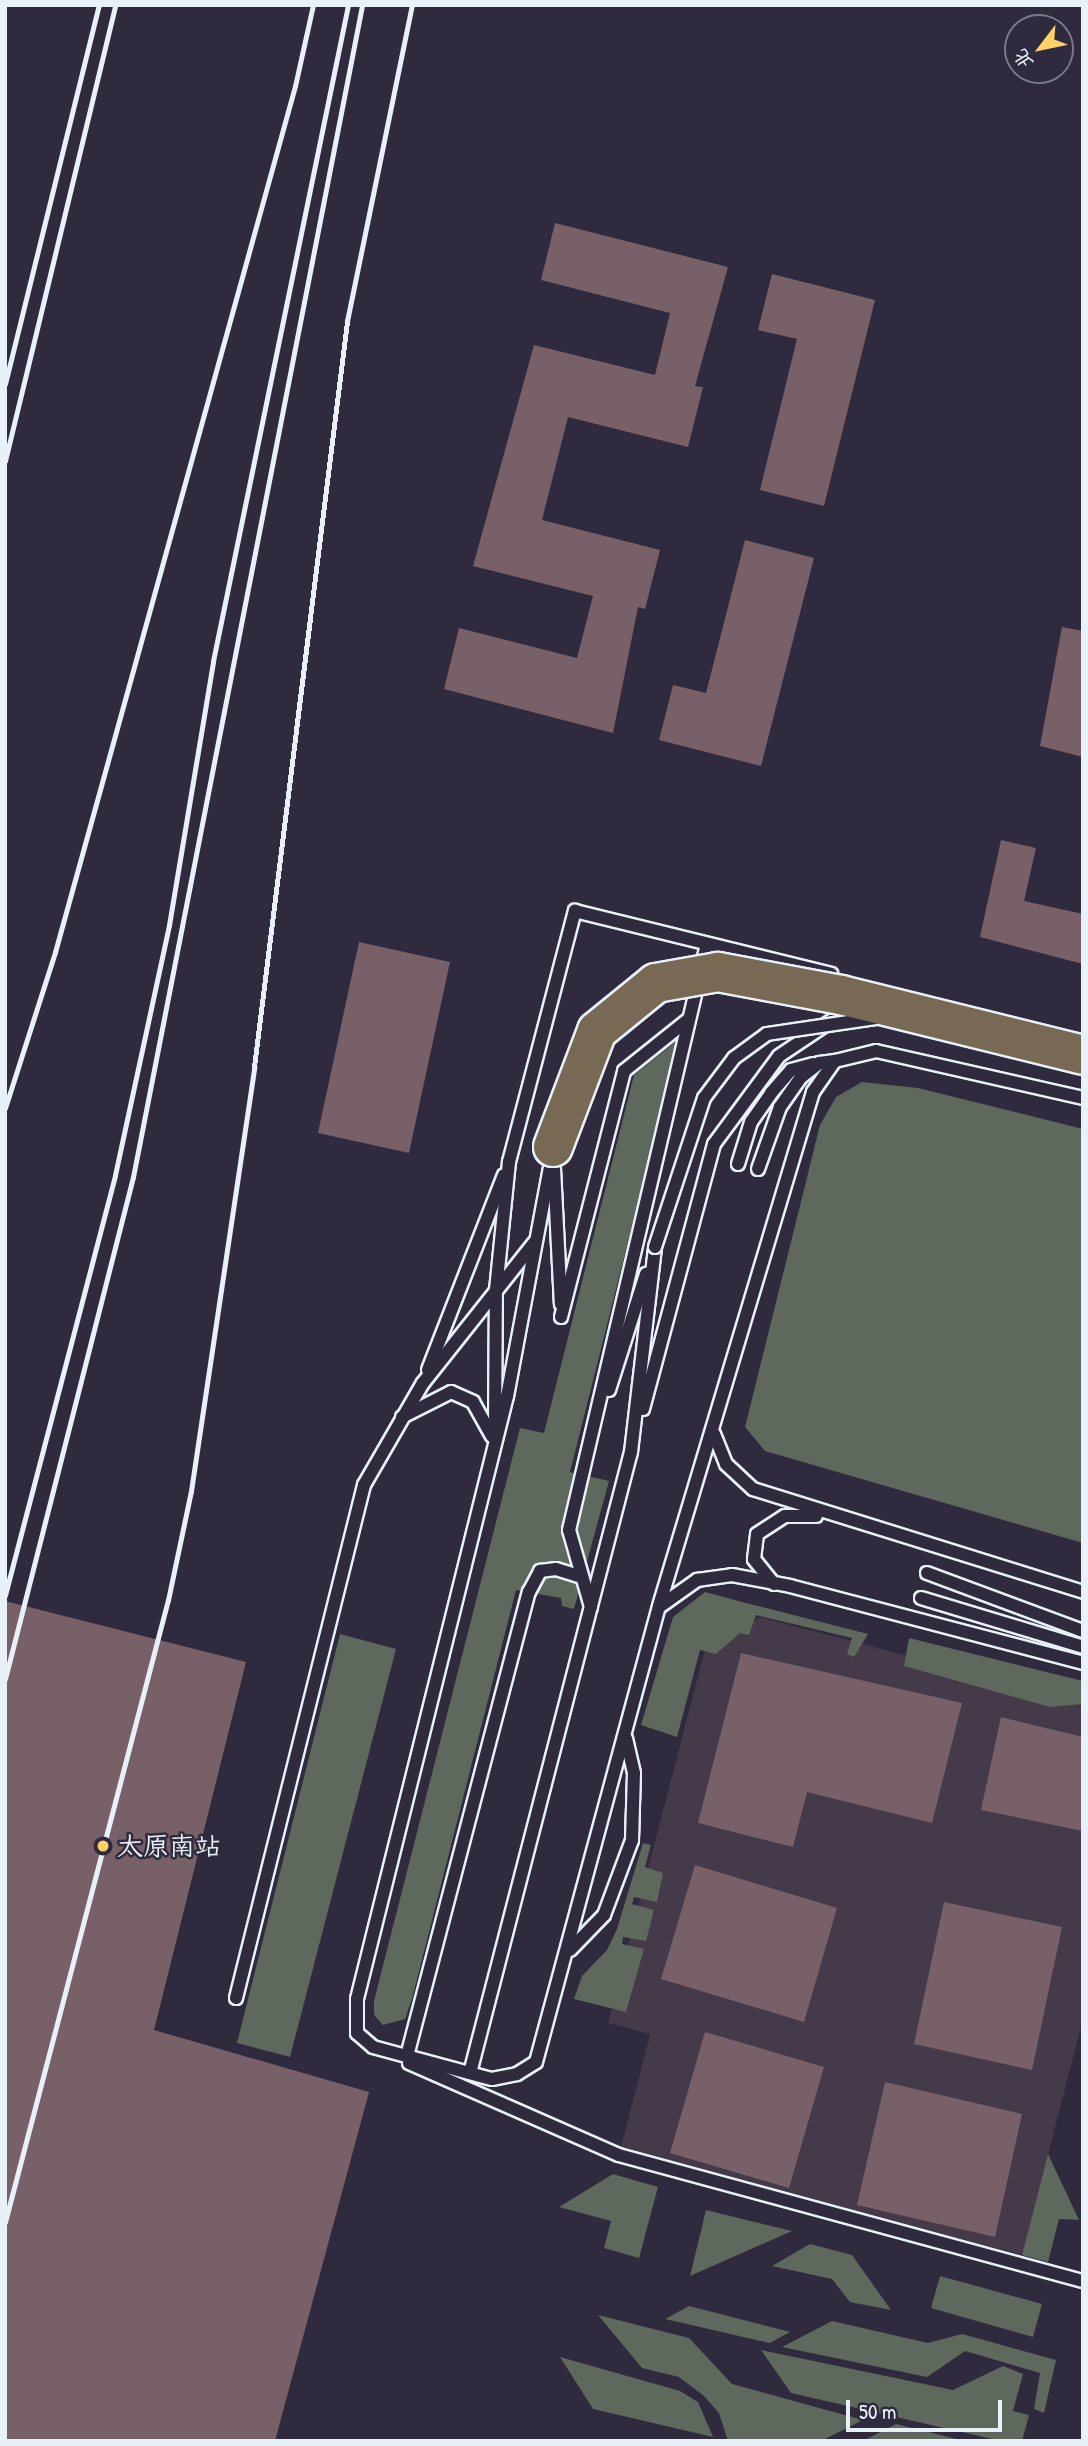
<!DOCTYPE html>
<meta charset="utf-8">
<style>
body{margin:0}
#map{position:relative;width:1088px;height:2446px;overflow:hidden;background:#2f2a3d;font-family:"Patrick Hand","LXGW WenKai TC",sans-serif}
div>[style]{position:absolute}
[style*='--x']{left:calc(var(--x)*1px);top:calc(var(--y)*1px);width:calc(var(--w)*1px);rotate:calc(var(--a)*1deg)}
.built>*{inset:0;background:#453a4a}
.green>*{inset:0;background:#5e685c}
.building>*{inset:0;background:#786068}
.roads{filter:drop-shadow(2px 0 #e8f1f8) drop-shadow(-2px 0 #e8f1f8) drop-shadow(0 2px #e8f1f8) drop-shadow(0 -2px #e8f1f8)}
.service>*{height:12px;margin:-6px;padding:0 6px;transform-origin:6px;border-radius:6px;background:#2f2a3d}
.rail>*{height:5px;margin:-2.5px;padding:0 2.5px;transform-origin:2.5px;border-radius:2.5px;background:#e8f1f8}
.bridges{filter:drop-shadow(2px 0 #e8f1f8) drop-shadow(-2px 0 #e8f1f8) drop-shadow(0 2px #e8f1f8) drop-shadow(0 -2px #e8f1f8)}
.service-bridge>*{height:12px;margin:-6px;padding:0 6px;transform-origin:6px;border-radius:6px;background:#2f2a3d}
.trunk-bridge>*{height:38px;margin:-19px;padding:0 19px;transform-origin:19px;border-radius:19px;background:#786954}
.dots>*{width:19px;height:19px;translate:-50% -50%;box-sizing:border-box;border:4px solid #2f2a3d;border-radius:50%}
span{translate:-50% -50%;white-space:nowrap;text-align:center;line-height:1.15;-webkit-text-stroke:5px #2f2a3d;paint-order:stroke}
.poi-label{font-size:26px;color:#e8f1f8}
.left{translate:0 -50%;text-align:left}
.frame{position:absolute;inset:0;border:7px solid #e8f1f8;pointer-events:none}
.north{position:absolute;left:1004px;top:14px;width:70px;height:70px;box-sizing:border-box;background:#2f2a3d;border:2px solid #797a88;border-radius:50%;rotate:238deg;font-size:19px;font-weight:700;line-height:28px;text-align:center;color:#e8f1f8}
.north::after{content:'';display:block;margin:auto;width:24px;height:32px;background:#ffd166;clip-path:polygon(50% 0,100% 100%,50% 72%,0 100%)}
.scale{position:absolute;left:846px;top:2400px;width:156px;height:32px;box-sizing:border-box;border:4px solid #e8f1f8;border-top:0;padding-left:9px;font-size:21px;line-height:24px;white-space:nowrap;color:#e8f1f8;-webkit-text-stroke:5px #2f2a3d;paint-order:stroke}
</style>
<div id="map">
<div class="built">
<div style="clip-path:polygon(760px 1617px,1083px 1702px,1083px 2019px,1022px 2255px,619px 2155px,650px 2034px,608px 2023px,704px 1653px)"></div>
</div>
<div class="green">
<div style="clip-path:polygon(679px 1039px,570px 1472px,609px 1481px,574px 1609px,562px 1606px,561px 1598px,516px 1590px,412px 1999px,405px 2019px,383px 2025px,374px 2015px,374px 2001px,520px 1428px,544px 1433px,634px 1075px)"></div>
<div style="clip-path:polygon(862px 1082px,918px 1088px,1083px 1129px,1083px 1543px,765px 1451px,745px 1427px,820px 1125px,836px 1097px)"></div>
<div style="clip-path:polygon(705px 1592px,746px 1603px,868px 1634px,854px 1657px,847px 1654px,852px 1638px,756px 1615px,749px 1635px,740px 1633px,716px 1654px,700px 1650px,677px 1737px,641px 1725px,673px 1617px)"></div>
<div style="clip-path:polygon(340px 1634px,396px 1649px,290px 2057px,237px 2043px)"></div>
<div style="clip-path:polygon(909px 1638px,1083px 1681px,1083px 1704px,1050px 1707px,904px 1666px)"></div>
<div style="clip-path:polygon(643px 1843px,651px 1845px,645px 1867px,663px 1873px,657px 1902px,634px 1897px,632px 1904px,654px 1910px,646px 1941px,623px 1937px,622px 1944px,644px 1949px,626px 2012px,574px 1999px,582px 1976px,607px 1950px,617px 1929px)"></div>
<div style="clip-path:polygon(1048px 2154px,1079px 2220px,1059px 2219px,1048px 2262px,1022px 2255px)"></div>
<div style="clip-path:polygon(613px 2174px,658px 2187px,639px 2258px,604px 2248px,611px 2221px,559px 2207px)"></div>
<div style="clip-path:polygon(706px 2210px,792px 2231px,690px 2276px)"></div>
<div style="clip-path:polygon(810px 2244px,852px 2255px,891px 2310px,850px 2302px,832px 2279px,772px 2266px)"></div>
<div style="clip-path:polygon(940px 2276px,1042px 2304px,1033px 2337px,931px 2308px)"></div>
<div style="clip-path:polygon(689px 2306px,790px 2332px,770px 2343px,665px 2319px)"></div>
<div style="clip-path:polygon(598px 2315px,689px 2338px,732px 2384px,863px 2420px,821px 2441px,728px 2441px,719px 2413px,704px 2396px,679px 2377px,642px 2368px)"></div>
<div style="clip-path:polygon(832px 2321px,928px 2343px,962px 2334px,1056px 2360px,1044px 2413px,1034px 2409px,1040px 2373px,965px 2351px,927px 2377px,782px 2347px)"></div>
<div style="clip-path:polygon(761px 2350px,953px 2390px,1003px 2366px,1023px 2374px,1013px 2411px,1029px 2415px,1022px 2441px,1001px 2441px,791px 2393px)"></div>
<div style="clip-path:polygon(560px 2357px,680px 2391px,698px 2402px,713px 2437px,593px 2409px)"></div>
<div style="clip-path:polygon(896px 2424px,965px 2441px,863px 2441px)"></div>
</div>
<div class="building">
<div style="clip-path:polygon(555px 223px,728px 267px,695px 386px,703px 387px,688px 447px,568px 417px,542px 520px,660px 550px,645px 609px,638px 607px,613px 733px,444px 689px,459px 628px,577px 658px,593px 596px,473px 566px,534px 345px,655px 375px,670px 313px,541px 280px)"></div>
<div style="clip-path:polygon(772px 274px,875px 300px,824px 506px,760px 490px,797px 339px,758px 330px)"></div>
<div style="clip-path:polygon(745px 540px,814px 558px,761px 766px,659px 740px,673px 685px,706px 693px)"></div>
<div style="clip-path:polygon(1062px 627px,1083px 631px,1083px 757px,1040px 746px)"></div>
<div style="clip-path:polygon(1001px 840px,1036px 848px,1024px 901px,1083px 914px,1083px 964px,980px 937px)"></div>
<div style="clip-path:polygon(359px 942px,450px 962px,409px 1153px,318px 1133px)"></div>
<div style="clip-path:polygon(5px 1601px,246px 1662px,154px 2030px,369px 2092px,275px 2441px,5px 2441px)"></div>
<div style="clip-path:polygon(741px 1653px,962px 1703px,932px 1823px,807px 1792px,793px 1847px,698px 1823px)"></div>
<div style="clip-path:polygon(1001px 1717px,1083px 1737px,1083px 1831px,981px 1810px)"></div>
<div style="clip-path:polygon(695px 1865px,837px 1908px,804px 2022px,661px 1979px)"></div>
<div style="clip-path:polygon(944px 1902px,1062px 1927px,1032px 2070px,914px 2044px)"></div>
<div style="clip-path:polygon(705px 2032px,824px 2067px,789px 2188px,670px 2153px)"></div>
<div style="clip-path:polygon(885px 2082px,1022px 2114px,995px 2237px,857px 2205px)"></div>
</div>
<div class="roads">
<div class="service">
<div style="--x:553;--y:1151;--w:249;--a:100.6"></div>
<div style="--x:507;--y:1396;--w:621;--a:103.97"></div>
<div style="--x:357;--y:1999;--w:34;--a:90"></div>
<div style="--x:357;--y:2033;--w:21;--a:41"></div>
<div style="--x:373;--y:2047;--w:123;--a:15.1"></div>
<div style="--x:492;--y:2079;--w:25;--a:-11"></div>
<div style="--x:517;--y:2074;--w:22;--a:-32"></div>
<div style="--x:536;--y:2062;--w:471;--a:-74.9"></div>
<div style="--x:659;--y:1607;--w:47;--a:-35.4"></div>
<div style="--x:697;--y:1580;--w:35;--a:-8"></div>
<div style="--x:732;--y:1575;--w:59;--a:10.7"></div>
<div style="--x:790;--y:1586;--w:303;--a:14.7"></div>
<div style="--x:738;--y:1164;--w:44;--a:-72.8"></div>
<div style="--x:751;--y:1122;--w:35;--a:-55"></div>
<div style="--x:771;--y:1093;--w:30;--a:-49"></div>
<div style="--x:791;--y:1070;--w:23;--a:-15"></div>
<div style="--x:554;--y:1168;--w:136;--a:87.1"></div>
<div style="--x:758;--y:1169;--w:66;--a:-70.5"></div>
<div style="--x:780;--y:1107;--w:35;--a:-55"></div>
<div style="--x:800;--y:1078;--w:24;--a:-38"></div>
<div style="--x:819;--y:1063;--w:16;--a:-7"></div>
<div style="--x:561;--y:1317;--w:254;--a:-75.6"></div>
<div style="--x:624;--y:1071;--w:83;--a:-38.7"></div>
<div style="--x:428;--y:1370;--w:209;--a:-68.7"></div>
<div style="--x:609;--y:1390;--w:122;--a:-72.3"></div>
<div style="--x:643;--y:1409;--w:274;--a:-75"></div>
<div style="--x:714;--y:1144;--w:109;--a:-53.5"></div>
<div style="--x:779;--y:1056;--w:88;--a:-33.9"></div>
<div style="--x:402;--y:1417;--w:55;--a:-27"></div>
<div style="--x:451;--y:1392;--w:24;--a:24"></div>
<div style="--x:473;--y:1402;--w:39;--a:61"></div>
<div style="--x:495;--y:1425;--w:135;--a:-89.6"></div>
<div style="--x:496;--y:1290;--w:129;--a:-84.2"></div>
<div style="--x:509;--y:1162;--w:260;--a:-75.3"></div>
<div style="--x:575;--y:911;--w:264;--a:13.8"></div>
<div style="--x:714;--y:1434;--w:32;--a:68"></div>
<div style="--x:726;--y:1464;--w:37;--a:43"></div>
<div style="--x:753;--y:1489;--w:346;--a:17.3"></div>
<div style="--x:927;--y:1573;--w:166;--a:20.4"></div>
<div style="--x:774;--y:1584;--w:32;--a:-129"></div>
<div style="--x:754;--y:1559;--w:25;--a:-83"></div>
<div style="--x:757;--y:1534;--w:33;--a:-33"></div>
<div style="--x:785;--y:1516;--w:31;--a:0"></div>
<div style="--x:921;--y:1598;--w:169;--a:16.8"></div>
<div style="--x:659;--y:1606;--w:537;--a:-73.32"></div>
<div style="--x:813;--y:1092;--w:38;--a:-55"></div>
<div style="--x:835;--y:1061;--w:42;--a:-13.7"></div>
<div style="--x:876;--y:1051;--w:212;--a:12.8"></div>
<div style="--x:591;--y:1607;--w:80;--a:-105.9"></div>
<div style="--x:569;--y:1530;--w:602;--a:-76.75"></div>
<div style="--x:570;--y:1950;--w:49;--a:-45.8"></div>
<div style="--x:604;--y:1915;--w:80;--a:-69.5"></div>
<div style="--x:632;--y:1840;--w:67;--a:-88.3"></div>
<div style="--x:634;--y:1773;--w:35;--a:-103"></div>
<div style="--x:236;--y:1998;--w:529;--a:-75.99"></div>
<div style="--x:364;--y:1485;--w:118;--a:-60"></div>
<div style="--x:423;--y:1383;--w:179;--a:-51.6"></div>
<div style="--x:407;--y:2056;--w:480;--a:-75.3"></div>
<div style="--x:529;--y:1592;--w:24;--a:-62"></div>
<div style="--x:540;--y:1571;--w:16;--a:-7"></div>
<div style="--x:556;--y:1569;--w:27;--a:17"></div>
<div style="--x:409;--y:2063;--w:229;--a:23.7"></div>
<div style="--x:619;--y:2155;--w:481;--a:15.2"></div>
<div style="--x:470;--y:2073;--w:642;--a:-75.47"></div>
<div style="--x:631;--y:1452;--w:206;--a:-83.3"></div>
</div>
</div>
<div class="rail">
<div style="--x:5;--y:384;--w:390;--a:-76.1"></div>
<div style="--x:5;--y:461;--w:469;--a:-76.4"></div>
<div style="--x:5;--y:1108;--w:164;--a:-72.2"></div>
<div style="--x:55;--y:952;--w:899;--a:-74.51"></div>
<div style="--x:295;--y:86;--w:83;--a:-77.5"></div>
<div style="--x:5;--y:1595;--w:434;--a:-75.3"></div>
<div style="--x:115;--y:1175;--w:256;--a:-77.8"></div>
<div style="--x:169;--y:925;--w:268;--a:-80.5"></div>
<div style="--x:213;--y:661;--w:670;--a:-78.37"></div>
<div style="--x:5;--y:1679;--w:518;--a:-75.7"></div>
<div style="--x:133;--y:1177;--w:1194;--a:-78.94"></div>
<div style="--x:5;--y:2222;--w:643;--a:-75.32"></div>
<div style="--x:168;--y:1600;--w:111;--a:-78.1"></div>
<div style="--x:191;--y:1491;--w:429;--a:-81.5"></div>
<div style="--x:254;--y:1067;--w:752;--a:-82.89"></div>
<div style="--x:347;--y:321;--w:323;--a:-78.4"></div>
</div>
<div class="bridges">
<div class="service-bridge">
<div style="--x:655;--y:1247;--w:157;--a:-71.8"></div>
<div style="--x:704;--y:1098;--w:50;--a:-53.1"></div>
<div style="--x:734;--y:1058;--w:41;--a:-36"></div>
<div style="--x:767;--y:1034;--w:109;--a:-8.4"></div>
</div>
<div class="trunk-bridge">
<div style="--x:553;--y:1147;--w:124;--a:-69.2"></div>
<div style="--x:597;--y:1031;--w:76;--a:-39.1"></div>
<div style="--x:656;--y:983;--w:63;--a:-10.1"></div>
<div style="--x:718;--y:972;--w:125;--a:10.6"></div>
<div style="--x:841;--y:995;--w:249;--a:13.9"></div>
</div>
</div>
<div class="dots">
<div style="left:103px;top:1846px;background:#ffd166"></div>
</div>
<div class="poi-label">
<span class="left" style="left:117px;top:1846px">太原南站</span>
</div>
<div class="frame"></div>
<div class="north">北</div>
<div class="scale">50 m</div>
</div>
